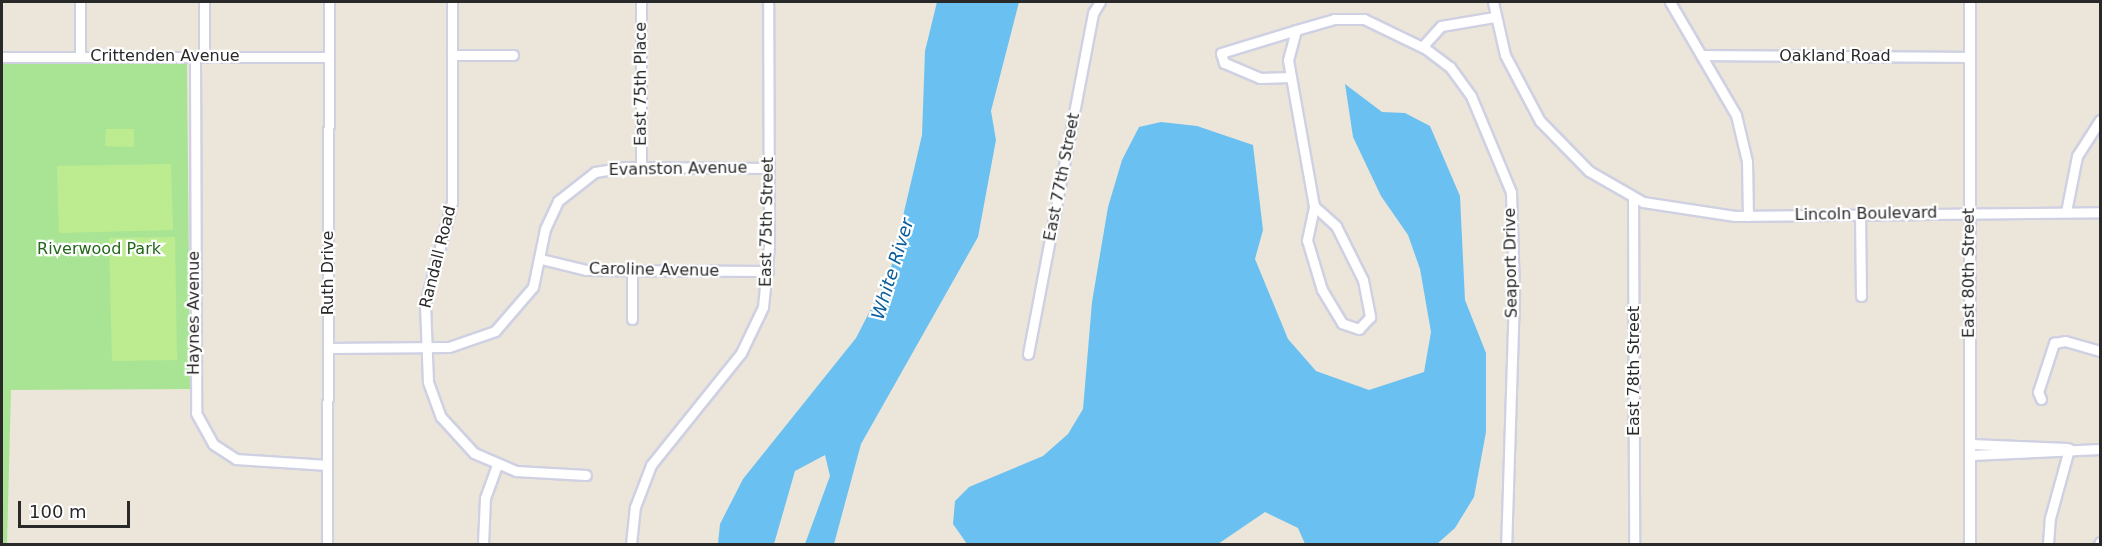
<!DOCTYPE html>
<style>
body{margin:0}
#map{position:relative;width:2102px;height:546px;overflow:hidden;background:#ece6da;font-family:"DejaVu Sans",sans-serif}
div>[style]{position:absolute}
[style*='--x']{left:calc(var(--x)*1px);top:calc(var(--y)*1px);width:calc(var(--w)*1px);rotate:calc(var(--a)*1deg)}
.green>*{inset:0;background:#a9e495}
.pitch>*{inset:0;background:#bdec90}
.water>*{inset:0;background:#6ac1f1}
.roads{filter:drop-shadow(2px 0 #cfd1e2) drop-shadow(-2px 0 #cfd1e2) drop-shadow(0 2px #cfd1e2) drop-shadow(0 -2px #cfd1e2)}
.minor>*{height:9px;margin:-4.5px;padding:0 4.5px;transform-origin:4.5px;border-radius:4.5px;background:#fff}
.tertiary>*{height:10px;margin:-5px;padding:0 5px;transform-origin:5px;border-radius:5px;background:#fff}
span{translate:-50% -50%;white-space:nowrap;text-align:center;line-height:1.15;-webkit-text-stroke:4.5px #fff;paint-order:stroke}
.street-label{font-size:16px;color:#292929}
.park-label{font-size:16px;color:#216718}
.water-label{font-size:18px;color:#0a5d9c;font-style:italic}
.frame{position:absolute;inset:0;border:3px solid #292929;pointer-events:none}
.scale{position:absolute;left:18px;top:501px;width:112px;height:27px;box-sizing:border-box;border:3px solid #292929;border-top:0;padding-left:8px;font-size:18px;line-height:21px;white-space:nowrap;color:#292929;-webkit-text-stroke:4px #fff;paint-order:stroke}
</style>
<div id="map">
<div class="green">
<div style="clip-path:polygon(187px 61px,190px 389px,11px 390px,7px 544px,2px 544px,2px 63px)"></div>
</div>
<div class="pitch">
<div style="clip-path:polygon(106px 129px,134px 129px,134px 147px,105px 146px)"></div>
<div style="clip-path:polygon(171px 164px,173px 230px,59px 233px,57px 166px)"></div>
<div style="clip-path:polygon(175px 237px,177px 360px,112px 361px,109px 238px)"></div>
</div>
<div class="water">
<div style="clip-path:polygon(937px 2px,1019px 2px,991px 111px,996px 140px,978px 237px,861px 444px,834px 544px,805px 544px,830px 476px,825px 455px,795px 471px,774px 544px,718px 544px,720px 524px,743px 479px,856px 338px,890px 272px,922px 135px,925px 51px)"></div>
<div style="clip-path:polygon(1345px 84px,1382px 112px,1405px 113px,1430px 126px,1460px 196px,1465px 300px,1486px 353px,1486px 432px,1474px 497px,1455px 528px,1437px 544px,1305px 544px,1298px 528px,1265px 512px,1218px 544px,967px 544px,953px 524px,955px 501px,969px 487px,1043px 456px,1068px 434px,1083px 409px,1092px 302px,1108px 207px,1122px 160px,1139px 127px,1161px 122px,1197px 126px,1253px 145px,1263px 230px,1255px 259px,1288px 339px,1316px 371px,1369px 390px,1424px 372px,1431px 332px,1420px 269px,1408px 235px,1381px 196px,1353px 137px)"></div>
</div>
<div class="roads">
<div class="minor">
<div style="--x:80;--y:2;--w:55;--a:90"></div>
<div style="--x:452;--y:2;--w:200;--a:90"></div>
<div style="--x:452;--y:202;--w:106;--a:104.8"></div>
<div style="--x:425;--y:304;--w:78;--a:87.8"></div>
<div style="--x:428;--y:382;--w:37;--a:70"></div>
<div style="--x:441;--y:417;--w:49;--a:47.5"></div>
<div style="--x:474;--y:453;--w:46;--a:23.2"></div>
<div style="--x:516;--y:471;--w:70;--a:3.3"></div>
<div style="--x:641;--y:2;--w:165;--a:90"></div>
<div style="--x:1493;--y:2;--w:54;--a:77.2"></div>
<div style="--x:1505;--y:55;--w:75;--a:62.1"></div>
<div style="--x:1540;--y:121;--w:70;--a:45.6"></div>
<div style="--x:1589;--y:171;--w:62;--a:29.9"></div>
<div style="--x:1643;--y:202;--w:93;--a:8.7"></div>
<div style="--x:1735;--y:216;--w:365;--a:-0.6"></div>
<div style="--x:1670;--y:2;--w:131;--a:59.7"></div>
<div style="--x:1736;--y:115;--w:47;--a:76.6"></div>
<div style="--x:1747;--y:161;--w:55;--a:89"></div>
<div style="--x:1422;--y:47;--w:28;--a:-48"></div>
<div style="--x:1441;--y:26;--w:54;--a:-9.6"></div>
<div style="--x:452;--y:55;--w:61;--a:0"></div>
<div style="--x:1701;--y:55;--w:269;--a:0.4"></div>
<div style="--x:204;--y:56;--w:54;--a:-90"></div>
<div style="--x:2;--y:57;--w:327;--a:0"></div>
<div style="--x:195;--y:57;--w:356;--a:89.8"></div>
<div style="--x:196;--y:413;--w:35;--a:61"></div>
<div style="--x:213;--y:444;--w:27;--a:33"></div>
<div style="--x:236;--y:459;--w:91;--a:3.8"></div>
<div style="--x:1291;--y:77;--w:31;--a:178"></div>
<div style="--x:1260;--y:78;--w:39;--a:-157"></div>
<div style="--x:1224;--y:63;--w:10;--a:-107"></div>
<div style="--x:1221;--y:53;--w:78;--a:-17"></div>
<div style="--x:1633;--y:198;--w:346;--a:89.8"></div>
<div style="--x:1314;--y:206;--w:148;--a:-100.1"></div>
<div style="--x:1288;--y:60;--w:31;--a:-75"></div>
<div style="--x:1296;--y:30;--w:40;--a:-16"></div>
<div style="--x:1334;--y:19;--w:30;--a:0"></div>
<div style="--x:1364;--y:19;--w:69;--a:25.8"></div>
<div style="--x:1426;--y:49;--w:30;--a:37"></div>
<div style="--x:1450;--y:67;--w:36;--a:54"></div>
<div style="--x:1471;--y:96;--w:104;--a:67.4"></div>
<div style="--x:1511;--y:192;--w:104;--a:88.3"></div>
<div style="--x:1514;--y:296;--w:248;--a:91.8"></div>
<div style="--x:1314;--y:206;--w:30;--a:42"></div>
<div style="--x:1336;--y:226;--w:60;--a:63.4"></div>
<div style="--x:1363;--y:280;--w:38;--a:79"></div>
<div style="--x:1370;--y:317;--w:16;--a:133"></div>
<div style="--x:1359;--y:329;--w:18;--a:-161"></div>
<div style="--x:1342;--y:323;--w:39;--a:-121"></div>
<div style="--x:1322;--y:290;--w:52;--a:-106.7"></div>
<div style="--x:1307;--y:240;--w:35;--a:-78"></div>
<div style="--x:2066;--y:212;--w:57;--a:-78.9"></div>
<div style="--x:2077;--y:156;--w:43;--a:-57.4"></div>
<div style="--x:1860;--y:214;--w:82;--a:89.3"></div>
<div style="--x:541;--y:259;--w:46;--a:13.7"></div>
<div style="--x:586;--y:270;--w:182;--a:0.3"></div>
<div style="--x:632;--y:271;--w:48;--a:90"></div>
<div style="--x:328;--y:348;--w:121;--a:-0.5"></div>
<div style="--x:449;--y:347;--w:49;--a:-19.2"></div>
<div style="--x:495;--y:331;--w:58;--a:-49.2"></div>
<div style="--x:533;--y:287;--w:59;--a:-78.3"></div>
<div style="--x:545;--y:229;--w:31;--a:-65"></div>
<div style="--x:558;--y:201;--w:47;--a:-38.1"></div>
<div style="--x:595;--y:172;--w:30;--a:-9"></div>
<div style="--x:625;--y:167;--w:144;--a:0.4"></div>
<div style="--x:1028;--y:354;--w:347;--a:-79.2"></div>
<div style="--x:1093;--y:13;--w:13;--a:-58"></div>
<div style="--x:2041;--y:399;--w:8;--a:-113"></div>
<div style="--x:2038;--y:392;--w:52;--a:-71.9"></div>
<div style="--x:2054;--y:343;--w:11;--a:-10"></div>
<div style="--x:2065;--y:341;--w:36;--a:16"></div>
<div style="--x:1970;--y:444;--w:97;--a:2.4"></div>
<div style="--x:1971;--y:455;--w:129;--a:-2.7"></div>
<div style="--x:327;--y:544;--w:542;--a:-89.79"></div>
<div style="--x:483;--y:544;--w:46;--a:-87.5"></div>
<div style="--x:485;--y:498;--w:35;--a:-70"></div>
<div style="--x:631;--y:544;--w:37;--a:-84"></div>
<div style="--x:635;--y:507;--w:45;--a:-69.1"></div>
<div style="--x:651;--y:465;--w:144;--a:-51.2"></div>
<div style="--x:741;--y:353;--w:51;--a:-64.4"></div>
<div style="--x:763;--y:307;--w:61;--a:-84.4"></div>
<div style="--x:769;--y:246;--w:244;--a:-90.2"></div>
<div style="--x:2048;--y:544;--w:26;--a:-86"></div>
<div style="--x:2050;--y:518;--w:72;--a:-74.6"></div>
<div style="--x:2099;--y:544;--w:2;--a:-63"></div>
</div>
<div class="tertiary">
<div style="--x:1970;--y:544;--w:542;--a:-90"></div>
</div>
</div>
<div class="street-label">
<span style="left:165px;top:56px">Crittenden Avenue</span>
<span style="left:1835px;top:56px">Oakland Road</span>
<span style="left:641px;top:84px;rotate:-90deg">East 75th Place</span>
<span style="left:678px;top:169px;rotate:-1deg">Evanston Avenue</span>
<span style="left:1062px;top:177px;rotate:-79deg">East 77th Street</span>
<span style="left:1866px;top:214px;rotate:-1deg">Lincoln Boulevard</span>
<span style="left:767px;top:222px;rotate:-89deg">East 75th Street</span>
<span style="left:438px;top:257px;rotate:-76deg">Randall Road</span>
<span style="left:1511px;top:263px;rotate:-91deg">Seaport Drive</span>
<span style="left:654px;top:270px;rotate:1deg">Caroline Avenue</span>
<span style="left:328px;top:273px;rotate:-90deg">Ruth Drive</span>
<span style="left:1969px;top:273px;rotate:-90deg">East 80th Street</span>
<span style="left:194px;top:313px;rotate:-90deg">Haynes Avenue</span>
<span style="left:1634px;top:371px;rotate:-90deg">East 78th Street</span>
</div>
<div class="park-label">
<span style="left:99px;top:249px">Riverwood Park</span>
</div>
<div class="water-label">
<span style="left:893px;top:269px;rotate:-73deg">White River</span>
</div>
<div class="frame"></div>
<div class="scale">100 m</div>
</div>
